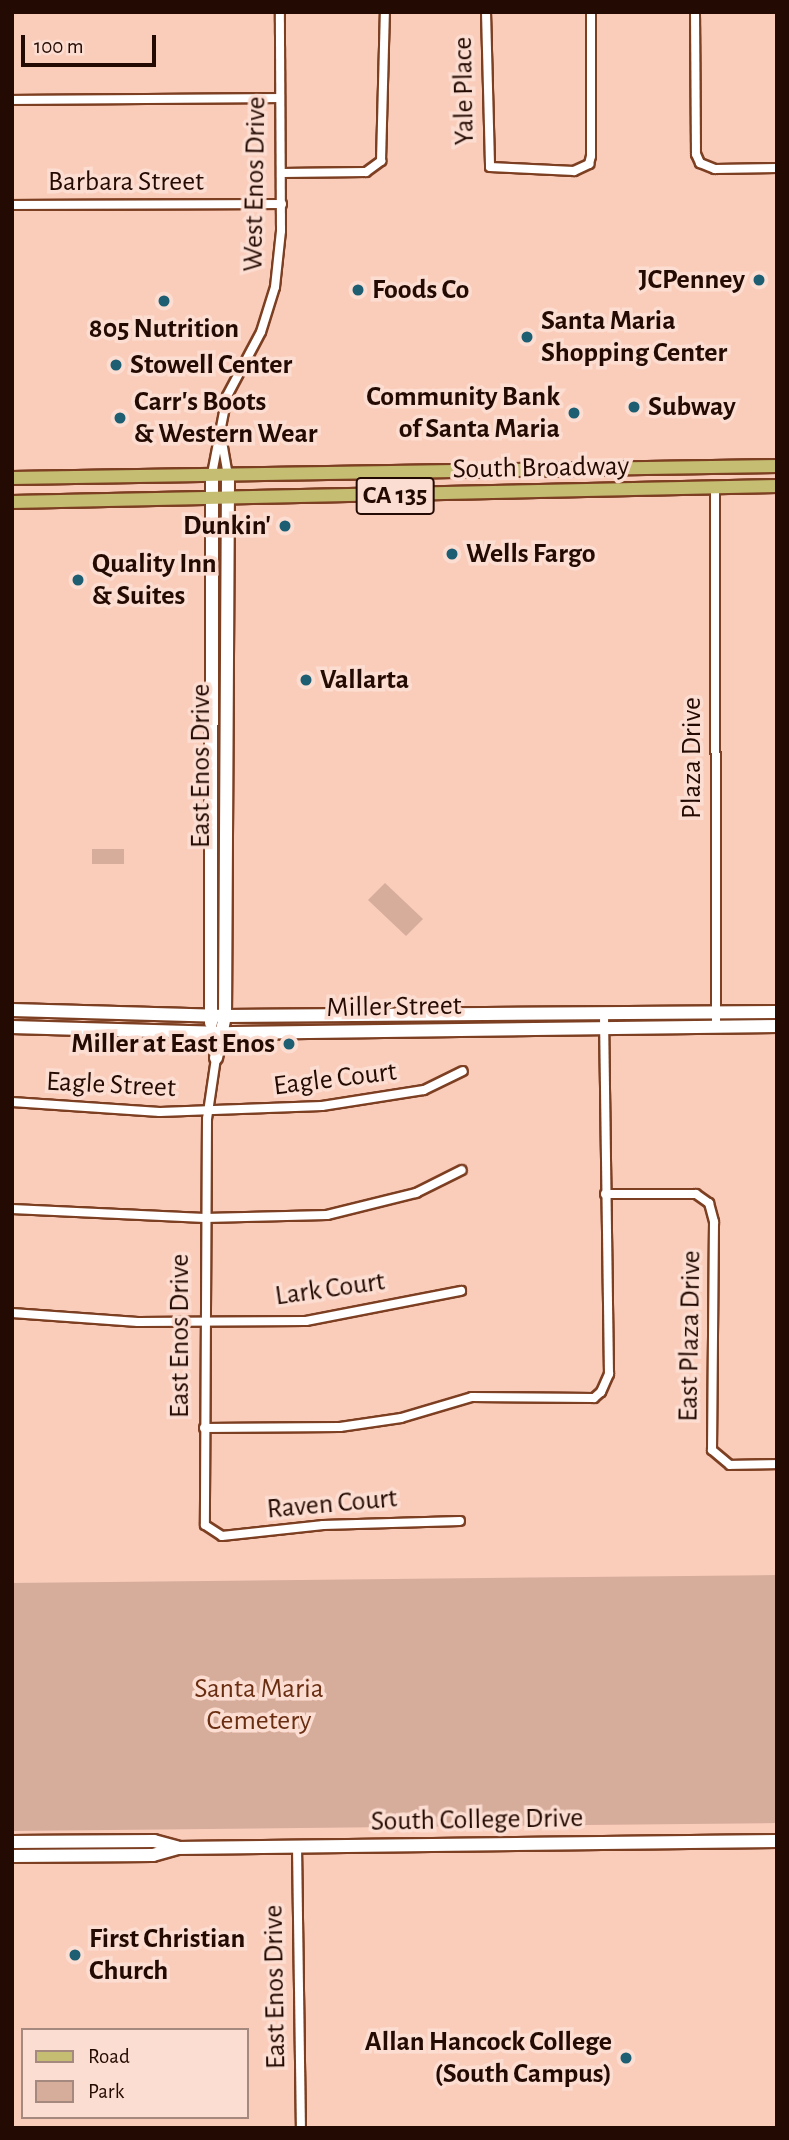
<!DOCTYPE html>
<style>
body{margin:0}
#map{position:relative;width:789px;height:2140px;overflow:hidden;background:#faccba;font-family:"Alegreya Sans",sans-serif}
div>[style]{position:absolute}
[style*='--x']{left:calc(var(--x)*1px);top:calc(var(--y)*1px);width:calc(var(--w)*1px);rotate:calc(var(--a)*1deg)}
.green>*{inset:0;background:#d6ac9b}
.roads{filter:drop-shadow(2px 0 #7d3f22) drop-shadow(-2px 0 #7d3f22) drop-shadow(0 2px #7d3f22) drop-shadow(0 -2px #7d3f22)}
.street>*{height:8px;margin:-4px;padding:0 4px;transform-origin:4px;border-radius:4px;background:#fff}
.secondary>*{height:12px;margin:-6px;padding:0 6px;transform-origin:6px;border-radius:6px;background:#fff}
.primary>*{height:12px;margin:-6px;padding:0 6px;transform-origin:6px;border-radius:6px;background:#c4bd72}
.dots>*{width:19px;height:19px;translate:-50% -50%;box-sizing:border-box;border:4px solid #fcddd1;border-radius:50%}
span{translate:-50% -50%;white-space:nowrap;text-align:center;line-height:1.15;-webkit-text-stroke:7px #fcddd1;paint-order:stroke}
.shield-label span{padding:2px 5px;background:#fcddd1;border:2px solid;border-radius:5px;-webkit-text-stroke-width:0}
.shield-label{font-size:26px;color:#230a02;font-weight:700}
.street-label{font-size:28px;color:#230a02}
.poi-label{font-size:28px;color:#230a02;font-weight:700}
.right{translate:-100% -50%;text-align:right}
.left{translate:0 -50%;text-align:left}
.park-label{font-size:28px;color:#692e12}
.frame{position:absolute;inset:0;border:14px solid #230a02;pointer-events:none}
.legend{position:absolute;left:21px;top:2028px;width:228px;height:91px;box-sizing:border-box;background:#fcddd1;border:2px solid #a5897e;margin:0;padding:9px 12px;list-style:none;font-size:21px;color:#230a02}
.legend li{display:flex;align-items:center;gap:14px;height:35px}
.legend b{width:35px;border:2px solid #a5897e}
.scale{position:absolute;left:21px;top:35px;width:135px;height:32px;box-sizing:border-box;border:4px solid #230a02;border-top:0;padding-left:9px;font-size:21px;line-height:24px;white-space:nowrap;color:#230a02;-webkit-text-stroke:5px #fcddd1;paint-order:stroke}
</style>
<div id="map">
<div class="green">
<div style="clip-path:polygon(92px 849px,124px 849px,124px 864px,92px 864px)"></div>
<div style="clip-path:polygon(385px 883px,423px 919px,406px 936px,368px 900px)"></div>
<div style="clip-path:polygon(777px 1575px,777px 1823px,12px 1831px,12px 1583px)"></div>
</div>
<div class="roads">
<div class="street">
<div style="--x:486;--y:12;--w:155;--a:88.5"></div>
<div style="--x:490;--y:167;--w:84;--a:2.7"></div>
<div style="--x:574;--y:171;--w:17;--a:-25"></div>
<div style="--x:589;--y:164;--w:8;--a:-76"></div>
<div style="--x:591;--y:156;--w:144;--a:-90"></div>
<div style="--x:695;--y:12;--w:142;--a:89.6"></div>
<div style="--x:696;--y:154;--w:10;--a:66"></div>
<div style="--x:700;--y:163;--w:16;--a:22"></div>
<div style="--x:715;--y:169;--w:62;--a:-0.9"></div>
<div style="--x:12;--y:100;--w:268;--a:-0.4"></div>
<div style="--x:282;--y:173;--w:84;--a:-0.7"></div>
<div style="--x:366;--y:172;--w:19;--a:-36"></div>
<div style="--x:381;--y:161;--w:149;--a:-88.5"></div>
<div style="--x:12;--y:205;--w:270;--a:-0.2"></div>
<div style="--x:221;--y:436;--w:39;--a:80"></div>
<div style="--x:212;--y:474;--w:79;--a:-79.1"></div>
<div style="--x:227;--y:396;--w:72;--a:-62"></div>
<div style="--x:261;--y:332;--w:47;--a:-72.7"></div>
<div style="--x:275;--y:287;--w:56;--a:-83.9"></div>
<div style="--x:281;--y:231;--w:219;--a:-90.3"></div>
<div style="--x:715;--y:488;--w:540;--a:89.89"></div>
<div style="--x:216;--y:1058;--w:62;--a:98.4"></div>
<div style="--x:207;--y:1119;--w:406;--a:90.3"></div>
<div style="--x:205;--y:1525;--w:20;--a:33"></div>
<div style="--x:222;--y:1536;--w:102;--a:-6.2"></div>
<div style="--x:323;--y:1525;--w:137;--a:-1.7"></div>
<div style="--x:12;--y:1102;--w:148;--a:3.9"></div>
<div style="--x:160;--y:1112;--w:162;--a:-2.1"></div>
<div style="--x:322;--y:1106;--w:103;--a:-8.9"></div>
<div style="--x:424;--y:1090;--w:43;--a:-26"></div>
<div style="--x:605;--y:1194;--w:91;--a:0"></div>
<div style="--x:696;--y:1194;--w:16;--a:35"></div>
<div style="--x:709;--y:1203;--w:20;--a:75"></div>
<div style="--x:714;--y:1222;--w:228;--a:90.5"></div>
<div style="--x:712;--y:1450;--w:23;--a:40"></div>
<div style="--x:730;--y:1465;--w:47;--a:-1.2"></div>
<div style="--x:12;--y:1209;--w:193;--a:2.7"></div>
<div style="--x:205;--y:1218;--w:122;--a:-1.4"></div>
<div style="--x:327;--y:1215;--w:92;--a:-13.9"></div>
<div style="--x:416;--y:1193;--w:51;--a:-26.6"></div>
<div style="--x:12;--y:1313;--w:126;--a:4.1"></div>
<div style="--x:138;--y:1322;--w:168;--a:-0.3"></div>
<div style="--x:306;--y:1321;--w:158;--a:-11"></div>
<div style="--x:204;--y:1428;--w:136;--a:-0.4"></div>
<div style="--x:340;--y:1427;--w:62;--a:-8.4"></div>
<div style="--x:401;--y:1418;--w:74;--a:-16.5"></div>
<div style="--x:472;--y:1397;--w:122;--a:0.5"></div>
<div style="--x:594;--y:1398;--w:9;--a:-41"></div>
<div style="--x:601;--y:1392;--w:20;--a:-66"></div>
<div style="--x:609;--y:1374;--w:361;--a:-90.8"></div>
<div style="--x:297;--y:1846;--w:282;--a:89.2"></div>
</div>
<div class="secondary">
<div style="--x:12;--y:1010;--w:213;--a:1.6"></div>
<div style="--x:225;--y:1016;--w:552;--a:-0.42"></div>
<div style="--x:211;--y:1023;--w:549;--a:-89.9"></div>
<div style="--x:12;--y:1027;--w:221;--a:1.6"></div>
<div style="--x:233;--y:1033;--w:544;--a:-0.74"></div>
<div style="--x:216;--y:1058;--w:43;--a:-77.9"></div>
<div style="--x:225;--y:1016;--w:542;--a:-89.68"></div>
<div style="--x:12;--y:1842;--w:142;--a:-0.4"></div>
<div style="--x:154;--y:1841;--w:24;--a:15"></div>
<div style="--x:12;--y:1856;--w:141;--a:-0.4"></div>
<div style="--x:153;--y:1855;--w:25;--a:-16"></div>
<div style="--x:177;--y:1848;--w:600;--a:-0.67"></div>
</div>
<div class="primary">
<div style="--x:12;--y:478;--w:765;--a:-0.9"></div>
<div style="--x:12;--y:502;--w:765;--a:-1.2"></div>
</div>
</div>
<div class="dots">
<div style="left:759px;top:280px;background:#1d5e73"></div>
<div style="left:358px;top:290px;background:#1d5e73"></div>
<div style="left:164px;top:301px;background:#1d5e73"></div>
<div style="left:527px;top:337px;background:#1d5e73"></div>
<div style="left:116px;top:365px;background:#1d5e73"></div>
<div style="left:634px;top:407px;background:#1d5e73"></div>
<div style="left:574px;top:413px;background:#1d5e73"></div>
<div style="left:120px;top:418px;background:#1d5e73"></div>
<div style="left:285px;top:526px;background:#1d5e73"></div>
<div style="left:452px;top:554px;background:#1d5e73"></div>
<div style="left:78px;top:580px;background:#1d5e73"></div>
<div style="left:306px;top:680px;background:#1d5e73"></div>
<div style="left:289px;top:1044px;background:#1d5e73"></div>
<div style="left:75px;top:1955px;background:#1d5e73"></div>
<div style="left:626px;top:2058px;background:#1d5e73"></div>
</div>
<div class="shield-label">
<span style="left:395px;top:496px">CA 135</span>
</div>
<div class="street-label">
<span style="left:464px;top:91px;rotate:-91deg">Yale Place</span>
<span style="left:126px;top:182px">Barbara Street</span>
<span style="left:255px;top:184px;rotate:-89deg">West Enos Drive</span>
<span style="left:541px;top:468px;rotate:-1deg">South Broadway</span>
<span style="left:692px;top:758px;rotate:-90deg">Plaza Drive</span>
<span style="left:201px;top:766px;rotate:-90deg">East Enos Drive</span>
<span style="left:394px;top:1007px;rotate:-1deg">Miller Street</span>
<span style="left:335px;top:1079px;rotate:-7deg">Eagle Court</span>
<span style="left:111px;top:1085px;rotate:3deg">Eagle Street</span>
<span style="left:330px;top:1289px;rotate:-8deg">Lark Court</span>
<span style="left:180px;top:1336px;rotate:-90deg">East Enos Drive</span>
<span style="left:690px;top:1336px;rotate:-89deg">East Plaza Drive</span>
<span style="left:332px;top:1504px;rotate:-5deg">Raven Court</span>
<span style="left:477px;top:1820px;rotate:-1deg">South College Drive</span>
<span style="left:275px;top:1987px;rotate:-91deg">East Enos Drive</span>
</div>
<div class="poi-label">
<span class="right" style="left:745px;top:280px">JCPenney</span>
<span class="left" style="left:372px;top:290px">Foods Co</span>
<span class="left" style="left:541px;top:337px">Santa Maria<br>Shopping Center</span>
<span style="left:164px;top:329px">805 Nutrition</span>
<span class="left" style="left:130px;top:365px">Stowell Center</span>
<span class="right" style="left:560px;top:413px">Community Bank<br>of Santa Maria</span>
<span class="left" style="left:134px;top:418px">Carr's Boots<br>&amp; Western Wear</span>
<span class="left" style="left:648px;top:407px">Subway</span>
<span class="right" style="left:271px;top:526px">Dunkin'</span>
<span class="left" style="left:466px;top:554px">Wells Fargo</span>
<span class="left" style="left:92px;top:580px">Quality Inn<br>&amp; Suites</span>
<span class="left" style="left:320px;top:680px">Vallarta</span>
<span class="right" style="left:275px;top:1044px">Miller at East Enos</span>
<span class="left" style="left:89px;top:1955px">First Christian<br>Church</span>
<span class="right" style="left:612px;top:2058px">Allan Hancock College<br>(South Campus)</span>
</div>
<div class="park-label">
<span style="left:259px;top:1705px">Santa Maria<br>Cemetery</span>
</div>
<div class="frame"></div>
<ul class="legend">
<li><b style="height:9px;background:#c4bd72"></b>Road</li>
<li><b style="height:19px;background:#d6ac9b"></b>Park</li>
</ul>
<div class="scale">100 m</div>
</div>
